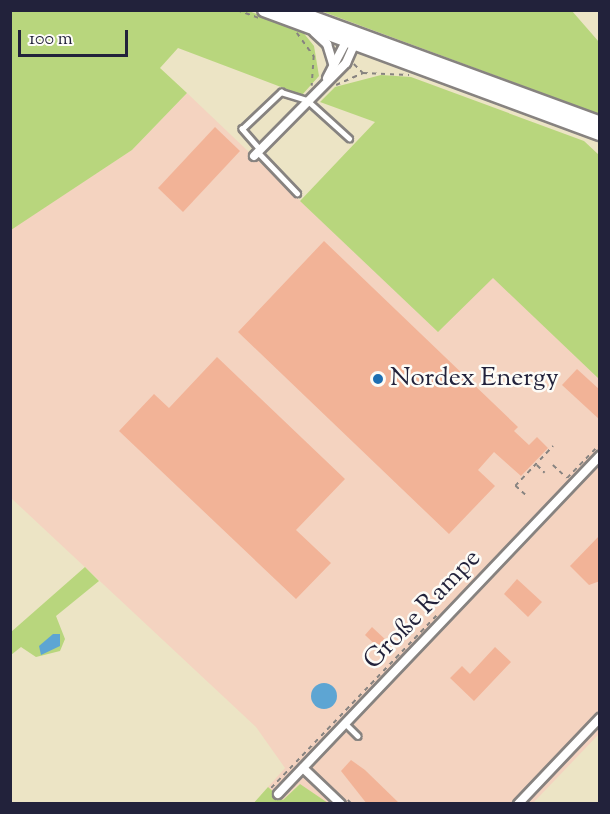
<!DOCTYPE html>
<meta charset="utf-8">
<style>
body{margin:0}
#map{position:relative;width:610px;height:814px;overflow:hidden;background:#ece4c5;font-family:"Sorts Mill Goudy",serif}
div>[style]{position:absolute}
[style*='--x']{left:calc(var(--x)*1px);top:calc(var(--y)*1px);width:calc(var(--w)*1px);rotate:calc(var(--a)*1deg)}
.built>*{inset:0;background:#f4d3c0}
.green>*{inset:0;background:#b8d67d}
.water>*{inset:0;background:#5da5d3}
.round{border-radius:50%}
.building>*{inset:0;background:#f2b397}
.path>*{height:1.5px;margin-top:-0.75px;transform-origin:0;background:repeating-linear-gradient(90deg,#878380 0 4.5px,transparent 0 9px)}
.roads{filter:drop-shadow(2px 0 #878380) drop-shadow(-2px 0 #878380) drop-shadow(0 2px #878380) drop-shadow(0 -2px #878380)}
.lane>*{height:4.5px;margin:-2.25px;padding:0 2.25px;transform-origin:2.25px;border-radius:2.25px;background:#fff}
.street>*{height:8px;margin:-4px;padding:0 4px;transform-origin:4px;border-radius:4px;background:#fff}
.secondary>*{height:12px;margin:-6px;padding:0 6px;transform-origin:6px;border-radius:6px;background:#fff}
.dots>*{width:16px;height:16px;translate:-50% -50%;box-sizing:border-box;border:3px solid #fdfcf7;border-radius:50%}
span{translate:-50% -50%;white-space:nowrap;text-align:center;line-height:1.15;-webkit-text-stroke:5px #fdfcf7;paint-order:stroke}
.poi-label{font-size:26px;color:#22223b}
.left{translate:0 -50%;text-align:left}
.street-label{font-size:26px;color:#22223b}
.frame{position:absolute;inset:0;border:12px solid #22223b;pointer-events:none}
.scale{position:absolute;left:18px;top:30px;width:110px;height:27px;box-sizing:border-box;border:3px solid #22223b;border-top:0;padding-left:8px;font-size:18px;line-height:21px;white-space:nowrap;color:#22223b;-webkit-text-stroke:4px #fdfcf7;paint-order:stroke}
</style>
<div id="map">
<div class="built">
<div style="clip-path:polygon(187px 93px,437px 331px,493px 277px,599px 379px,599px 734px,533px 803px,328px 803px,299px 784px,283px 800px,268px 787px,285px 768px,256px 727px,11px 498px,10px 230px,132px 150px)"></div>
</div>
<div class="green">
<div style="clip-path:polygon(11px 11px,249px 11px,302px 31px,314px 46px,319px 76px,302px 95px,178px 48px,160px 68px,187px 93px,132px 150px,11px 230px)"></div>
<div style="clip-path:polygon(321px 11px,572px 11px,599px 42px,599px 114px)"></div>
<div style="clip-path:polygon(381px 75px,411px 77px,584px 141px,599px 155px,599px 379px,493px 278px,438px 332px,300px 201px,375px 122px,320px 102px,335px 87px)"></div>
<div style="clip-path:polygon(85px 567px,99px 581px,56px 616px,65px 639px,60px 651px,36px 657px,21px 647px,11px 655px,11px 632px)"></div>
<div style="clip-path:polygon(300px 784px,328px 803px,253px 804px,268px 787px,283px 800px)"></div>
</div>
<div class="water">
<div style="clip-path:polygon(53px 634px,60px 634px,60px 646px,41px 655px,39px 646px)"></div>
<div class="round" style="left:311px;top:683px;width:26px;height:26px"></div>
</div>
<div class="building">
<div style="clip-path:polygon(215px 127px,240px 151px,183px 212px,158px 188px)"></div>
<div style="clip-path:polygon(324px 241px,518px 427px,514px 431px,529px 445px,537px 437px,548px 448px,521px 476px,494px 452px,478px 470px,495px 486px,449px 534px,238px 332px)"></div>
<div style="clip-path:polygon(217px 357px,345px 479px,296px 530px,331px 563px,296px 599px,119px 431px,154px 394px,169px 408px)"></div>
<div style="clip-path:polygon(577px 369px,600px 390px,600px 420px,562px 385px)"></div>
<div style="clip-path:polygon(600px 535px,600px 581px,589px 585px,570px 566px)"></div>
<div style="clip-path:polygon(517px 579px,542px 602px,528px 617px,504px 594px)"></div>
<div style="clip-path:polygon(372px 627px,388px 642px,381px 650px,365px 635px)"></div>
<div style="clip-path:polygon(495px 647px,511px 662px,474px 701px,450px 678px,462px 666px,470px 674px)"></div>
<div style="clip-path:polygon(351px 760px,365px 770px,400px 804px,367px 804px,341px 771px)"></div>
</div>
<div class="path">
<div style="--x:237;--y:10;--w:23;--a:20"></div>
<div style="--x:297;--y:33;--w:29;--a:54"></div>
<div style="--x:314;--y:56;--w:30;--a:94"></div>
<div style="--x:354;--y:64;--w:13;--a:45"></div>
<div style="--x:336;--y:85;--w:30;--a:-24"></div>
<div style="--x:363;--y:73;--w:46;--a:2.5"></div>
<div style="--x:537;--y:465;--w:11;--a:45"></div>
<div style="--x:553;--y:465;--w:19;--a:43"></div>
<div style="--x:567;--y:478;--w:47;--a:-45.9"></div>
<div style="--x:525;--y:495;--w:13;--a:-138"></div>
<div style="--x:515;--y:486;--w:55;--a:-46.5"></div>
<div style="--x:271;--y:788;--w:241;--a:-46.2"></div>
<div style="--x:348;--y:800;--w:6;--a:45"></div>
</div>
<div class="roads">
<div class="lane">
<div style="--x:260;--y:150;--w:28;--a:-131"></div>
<div style="--x:242;--y:129;--w:54;--a:-43.5"></div>
<div style="--x:281;--y:92;--w:27;--a:17"></div>
<div style="--x:307;--y:100;--w:57;--a:42.1"></div>
<div style="--x:258;--y:152;--w:57;--a:46.4"></div>
<div style="--x:345;--y:723;--w:18;--a:45"></div>
</div>
<div class="street">
<div style="--x:314;--y:32;--w:18;--a:43"></div>
<div style="--x:327;--y:44;--w:21;--a:73"></div>
<div style="--x:327;--y:78;--w:47;--a:-62.4"></div>
<div style="--x:254;--y:156;--w:131;--a:-45.3"></div>
<div style="--x:346;--y:63;--w:24;--a:-66"></div>
<div style="--x:303;--y:768;--w:52;--a:43.5"></div>
<div style="--x:278;--y:794;--w:467;--a:-46.4"></div>
<div style="--x:518;--y:804;--w:119;--a:-46.4"></div>
</div>
<div class="secondary">
<div style="--x:264;--y:10;--w:358;--a:20.3"></div>
<div style="--x:292;--y:10;--w:328;--a:20.1"></div>
</div>
</div>
<div class="dots">
<div style="left:378px;top:379px;background:#1f6fb2"></div>
</div>
<div class="poi-label">
<span class="left" style="left:390px;top:379px">Nordex Energy</span>
</div>
<div class="street-label">
<span style="left:423px;top:610px;rotate:-46deg">Große Rampe</span>
</div>
<div class="frame"></div>
<div class="scale">100 m</div>
</div>
